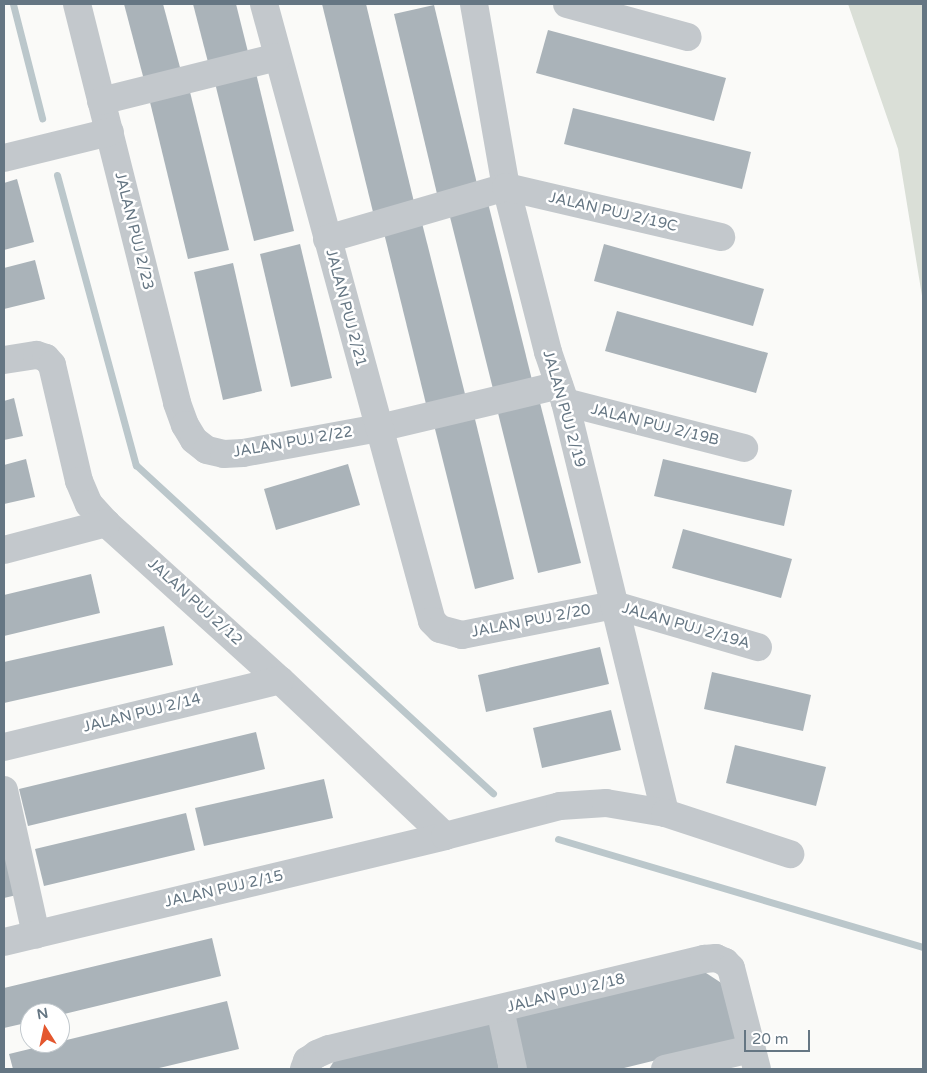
<!DOCTYPE html>
<style>
body{margin:0}
#map{position:relative;width:927px;height:1073px;overflow:hidden;background:#fafaf8;font-family:"Varela Round",sans-serif}
div>[style]{position:absolute}
[style*='--x']{left:calc(var(--x)*1px);top:calc(var(--y)*1px);width:calc(var(--w)*1px);rotate:calc(var(--a)*1deg)}
.green>*{inset:0;background:#dadfd7}
.stream>*{height:7px;margin:-3.5px;padding:0 3.5px;transform-origin:3.5px;border-radius:3.5px;background:#bbc7cb}
.building>*{inset:0;background:#aab3b9}
.minor>*{height:28px;margin:-14px;padding:0 14px;transform-origin:14px;border-radius:14px;background:#c3c8cc}
span{translate:-50% -50%;white-space:nowrap;text-align:center;line-height:1.15;-webkit-text-stroke:5px #fff;paint-order:stroke}
.street-label{font-size:15px;color:#657683}
.frame{position:absolute;inset:0;border:5px solid #657683;pointer-events:none}
.north{position:absolute;left:20px;top:1003px;width:50px;height:50px;box-sizing:border-box;background:#fff;border:1px solid #c1c8cd;border-radius:50%;rotate:350deg;font-size:14px;font-weight:700;line-height:20px;text-align:center;color:#657683}
.north::after{content:'';display:block;margin:auto;width:18px;height:22px;background:#e4572e;clip-path:polygon(50% 0,100% 100%,50% 72%,0 100%)}
.scale{position:absolute;left:744px;top:1030px;width:66px;height:22px;box-sizing:border-box;border:2px solid #657683;border-top:0;padding-left:6px;font-size:15px;line-height:18px;white-space:nowrap;color:#657683;-webkit-text-stroke:4px #fff;paint-order:stroke}
</style>
<div id="map">
<div class="green">
<div style="clip-path:polygon(848px 4px,923px 4px,923px 302px,898px 149px)"></div>
</div>
<div class="stream">
<div style="--x:13;--y:4;--w:118;--a:75.7"></div>
<div style="--x:57;--y:175;--w:301;--a:74.8"></div>
<div style="--x:136;--y:465;--w:485;--a:42.6"></div>
<div style="--x:558;--y:839;--w:381;--a:16.5"></div>
</div>
<div class="building">
<div style="clip-path:polygon(124px 4px,163px 4px,181px 71px,144px 80px)"></div>
<div style="clip-path:polygon(193px 4px,236px 4px,249px 56px,209px 66px)"></div>
<div style="clip-path:polygon(322px 4px,366px 4px,414px 202px,373px 212px)"></div>
<div style="clip-path:polygon(434px 5px,478px 188px,438px 198px,394px 14px)"></div>
<div style="clip-path:polygon(548px 30px,726px 78px,714px 121px,536px 73px)"></div>
<div style="clip-path:polygon(255px 69px,294px 231px,254px 241px,214px 79px)"></div>
<div style="clip-path:polygon(189px 88px,229px 250px,188px 259px,149px 98px)"></div>
<div style="clip-path:polygon(573px 108px,751px 152px,742px 189px,564px 144px)"></div>
<div style="clip-path:polygon(17px 179px,34px 242px,4px 250px,4px 183px)"></div>
<div style="clip-path:polygon(488px 203px,532px 380px,493px 389px,449px 213px)"></div>
<div style="clip-path:polygon(421px 219px,466px 398px,427px 408px,383px 229px)"></div>
<div style="clip-path:polygon(300px 244px,332px 378px,291px 387px,260px 254px)"></div>
<div style="clip-path:polygon(604px 244px,764px 289px,753px 326px,594px 281px)"></div>
<div style="clip-path:polygon(35px 260px,45px 299px,4px 309px,4px 268px)"></div>
<div style="clip-path:polygon(233px 263px,262px 391px,223px 400px,194px 272px)"></div>
<div style="clip-path:polygon(617px 311px,768px 353px,756px 393px,605px 351px)"></div>
<div style="clip-path:polygon(14px 398px,23px 436px,4px 440px,4px 401px)"></div>
<div style="clip-path:polygon(539px 399px,581px 563px,538px 573px,497px 409px)"></div>
<div style="clip-path:polygon(474px 415px,514px 579px,475px 589px,434px 425px)"></div>
<div style="clip-path:polygon(26px 459px,35px 497px,4px 504px,4px 465px)"></div>
<div style="clip-path:polygon(663px 459px,792px 490px,784px 526px,654px 496px)"></div>
<div style="clip-path:polygon(348px 464px,360px 505px,276px 530px,264px 489px)"></div>
<div style="clip-path:polygon(683px 529px,792px 559px,781px 598px,672px 568px)"></div>
<div style="clip-path:polygon(91px 574px,100px 613px,4px 636px,4px 595px)"></div>
<div style="clip-path:polygon(164px 626px,173px 665px,4px 703px,4px 662px)"></div>
<div style="clip-path:polygon(600px 647px,609px 684px,486px 712px,478px 675px)"></div>
<div style="clip-path:polygon(712px 672px,811px 695px,803px 731px,704px 709px)"></div>
<div style="clip-path:polygon(611px 710px,621px 750px,542px 768px,533px 728px)"></div>
<div style="clip-path:polygon(256px 732px,265px 769px,28px 826px,19px 789px)"></div>
<div style="clip-path:polygon(735px 745px,826px 767px,816px 806px,726px 783px)"></div>
<div style="clip-path:polygon(324px 779px,333px 818px,204px 846px,195px 808px)"></div>
<div style="clip-path:polygon(186px 813px,195px 850px,44px 886px,35px 849px)"></div>
<div style="clip-path:polygon(12px 856px,21px 894px,4px 898px,4px 858px)"></div>
<div style="clip-path:polygon(212px 938px,221px 976px,60px 1015px,30px 1013px,30px 1022px,4px 1028px,4px 988px)"></div>
<div style="clip-path:polygon(703px 971px,726px 986px,738px 1040px,620px 1069px,522px 1069px,510px 1018px)"></div>
<div style="clip-path:polygon(227px 1001px,239px 1049px,155px 1069px,13px 1069px,9px 1054px)"></div>
<div style="clip-path:polygon(490px 1023px,499px 1069px,329px 1069px,334px 1061px)"></div>
</div>
<div class="minor">
<div style="--x:77;--y:4;--w:411;--a:75.9"></div>
<div style="--x:177;--y:403;--w:23;--a:70"></div>
<div style="--x:185;--y:425;--w:17;--a:59"></div>
<div style="--x:194;--y:440;--w:16;--a:38"></div>
<div style="--x:207;--y:450;--w:17;--a:13"></div>
<div style="--x:224;--y:454;--w:19;--a:-3"></div>
<div style="--x:243;--y:453;--w:138;--a:-10.4"></div>
<div style="--x:379;--y:428;--w:185;--a:-13.4"></div>
<div style="--x:264;--y:4;--w:639;--a:74.77"></div>
<div style="--x:432;--y:621;--w:11;--a:45"></div>
<div style="--x:440;--y:629;--w:23;--a:15"></div>
<div style="--x:462;--y:635;--w:155;--a:-11.2"></div>
<div style="--x:614;--y:605;--w:150;--a:16.3"></div>
<div style="--x:474;--y:4;--w:186;--a:80.1"></div>
<div style="--x:506;--y:187;--w:170;--a:75.7"></div>
<div style="--x:548;--y:352;--w:53;--a:71.2"></div>
<div style="--x:565;--y:402;--w:423;--a:76.3"></div>
<div style="--x:567;--y:4;--w:125;--a:15.3"></div>
<div style="--x:101;--y:101;--w:182;--a:-14"></div>
<div style="--x:4;--y:158;--w:109;--a:-13.8"></div>
<div style="--x:327;--y:239;--w:186;--a:-16.2"></div>
<div style="--x:506;--y:187;--w:221;--a:13.1"></div>
<div style="--x:4;--y:360;--w:33;--a:-9"></div>
<div style="--x:37;--y:355;--w:9;--a:18"></div>
<div style="--x:46;--y:358;--w:9;--a:49"></div>
<div style="--x:52;--y:365;--w:119;--a:76.9"></div>
<div style="--x:79;--y:481;--w:25;--a:67"></div>
<div style="--x:89;--y:504;--w:25;--a:48"></div>
<div style="--x:106;--y:523;--w:234;--a:42.1"></div>
<div style="--x:280;--y:680;--w:227;--a:43.4"></div>
<div style="--x:565;--y:402;--w:185;--a:14.4"></div>
<div style="--x:4;--y:550;--w:106;--a:-14.8"></div>
<div style="--x:4;--y:747;--w:284;--a:-13.6"></div>
<div style="--x:4;--y:790;--w:148;--a:77.5"></div>
<div style="--x:4;--y:942;--w:454;--a:-13.5"></div>
<div style="--x:445;--y:836;--w:119;--a:-14.6"></div>
<div style="--x:560;--y:806;--w:46;--a:-3.7"></div>
<div style="--x:606;--y:803;--w:60;--a:9.6"></div>
<div style="--x:665;--y:813;--w:132;--a:18.2"></div>
<div style="--x:500;--y:1009;--w:61;--a:77.8"></div>
<div style="--x:304;--y:1069;--w:9;--a:-69"></div>
<div style="--x:307;--y:1061;--w:12;--a:-35"></div>
<div style="--x:317;--y:1054;--w:13;--a:-23"></div>
<div style="--x:329;--y:1049;--w:386;--a:-13.5"></div>
<div style="--x:704;--y:959;--w:12;--a:-5"></div>
<div style="--x:716;--y:958;--w:10;--a:24"></div>
<div style="--x:725;--y:962;--w:8;--a:45"></div>
<div style="--x:731;--y:968;--w:104;--a:75.6"></div>
<div style="--x:665;--y:1069;--w:88;--a:-13.1"></div>
</div>
<div class="street-label">
<span style="left:613px;top:212px;rotate:13deg">JALAN PUJ 2/19C</span>
<span style="left:134px;top:231px;rotate:76deg">JALAN PUJ 2/23</span>
<span style="left:346px;top:308px;rotate:75deg">JALAN PUJ 2/21</span>
<span style="left:564px;top:409px;rotate:74deg">JALAN PUJ 2/19</span>
<span style="left:655px;top:425px;rotate:14deg">JALAN PUJ 2/19B</span>
<span style="left:293px;top:442px;rotate:-10deg">JALAN PUJ 2/22</span>
<span style="left:195px;top:602px;rotate:42deg">JALAN PUJ 2/12</span>
<span style="left:531px;top:621px;rotate:-11deg">JALAN PUJ 2/20</span>
<span style="left:686px;top:626px;rotate:16deg">JALAN PUJ 2/19A</span>
<span style="left:142px;top:713px;rotate:-14deg">JALAN PUJ 2/14</span>
<span style="left:224px;top:889px;rotate:-13deg">JALAN PUJ 2/15</span>
<span style="left:566px;top:993px;rotate:-14deg">JALAN PUJ 2/18</span>
</div>
<div class="frame"></div>
<div class="north">N</div>
<div class="scale">20 m</div>
</div>
